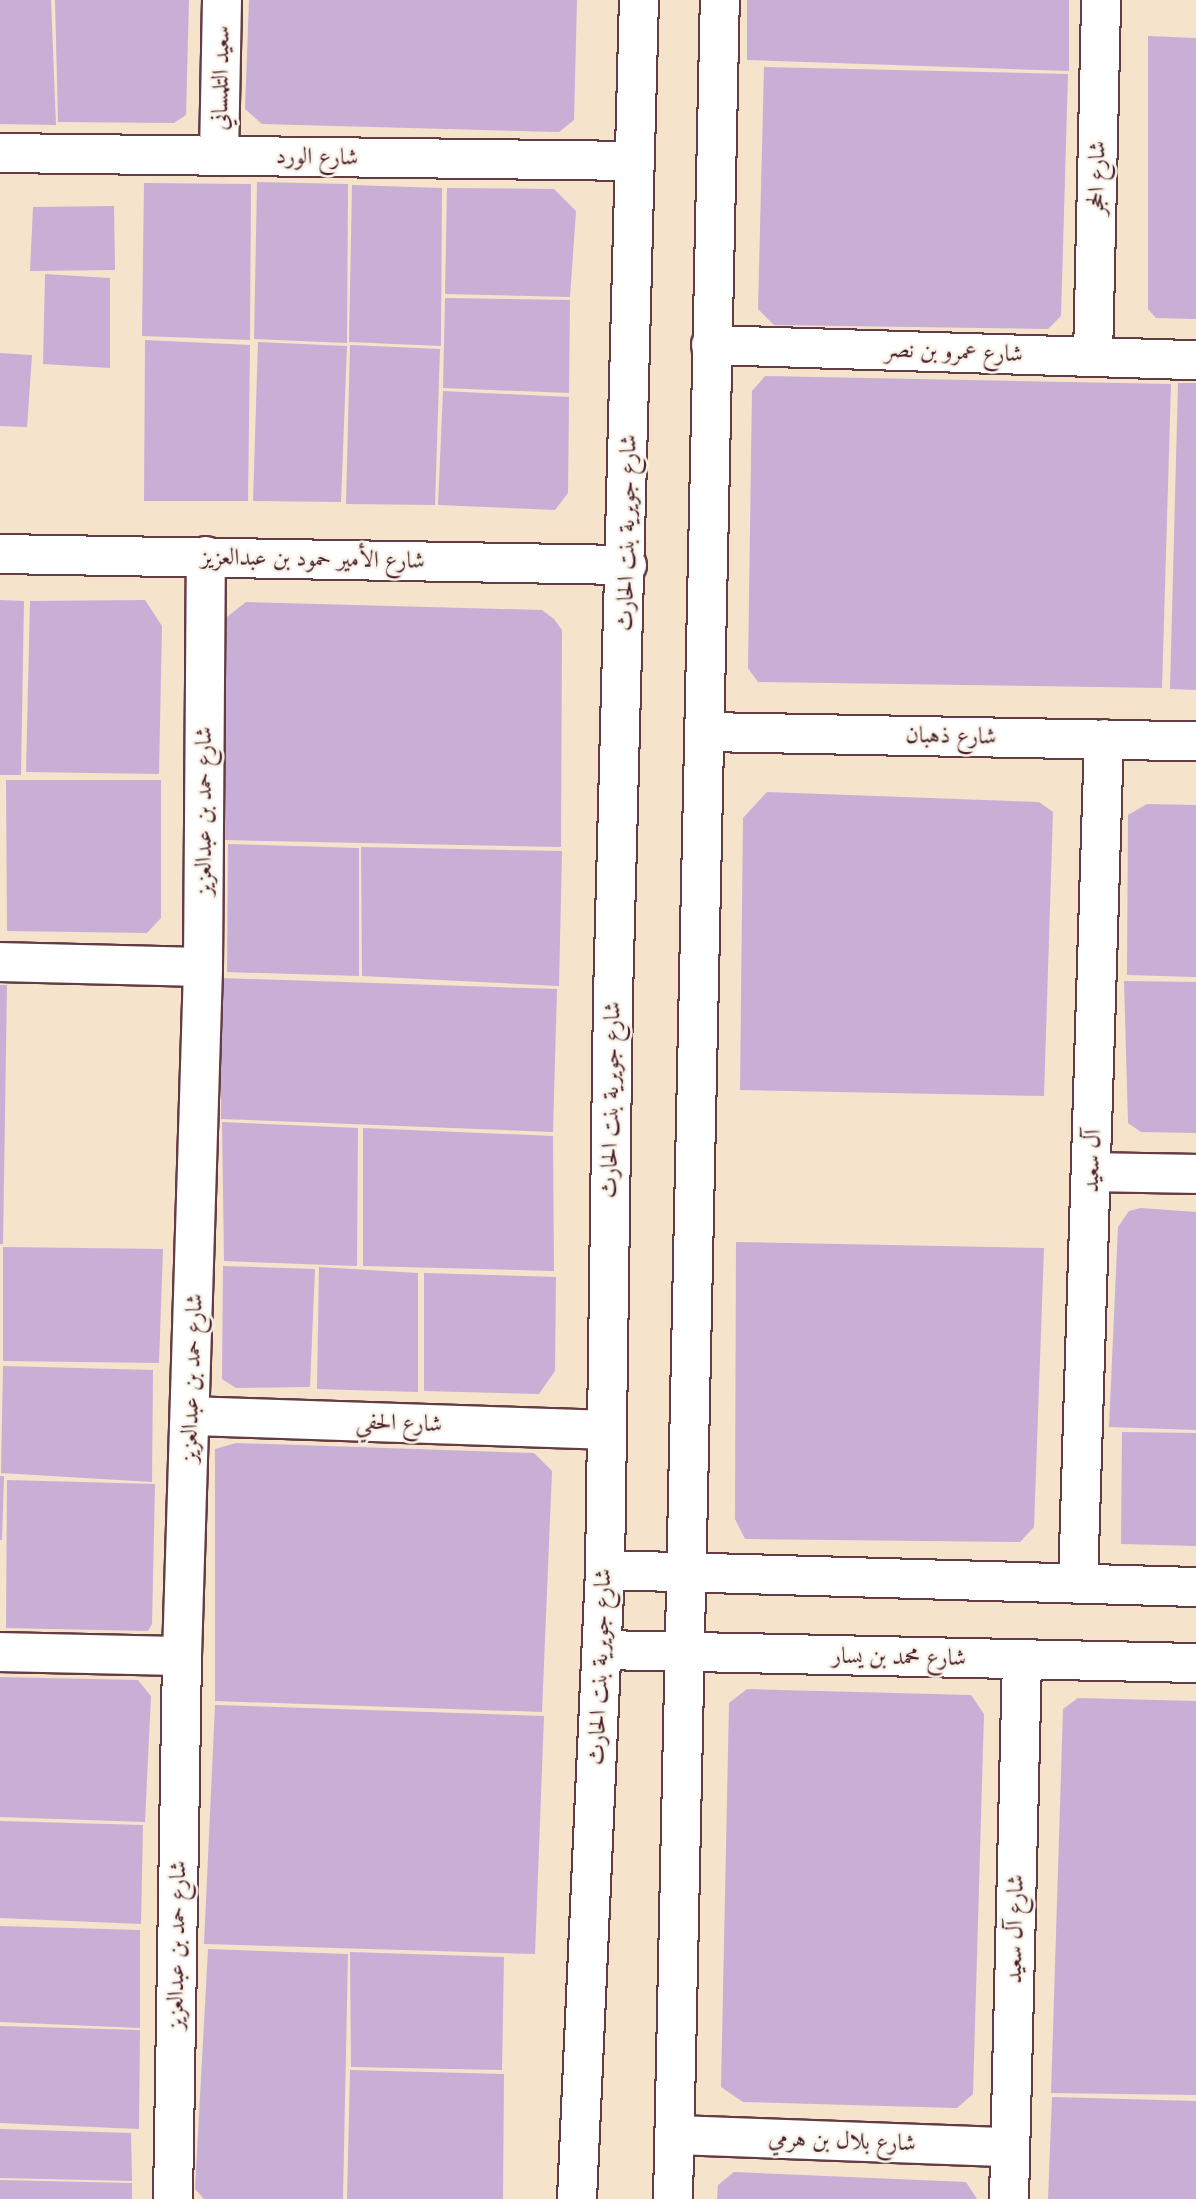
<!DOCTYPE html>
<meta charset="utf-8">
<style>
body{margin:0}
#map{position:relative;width:1196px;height:2199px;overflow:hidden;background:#f5e3cc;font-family:Cardo,Amiri,serif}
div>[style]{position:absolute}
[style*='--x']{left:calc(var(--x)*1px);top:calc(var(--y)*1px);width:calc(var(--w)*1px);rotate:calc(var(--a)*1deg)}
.building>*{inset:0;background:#c9afd5}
.roads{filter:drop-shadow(2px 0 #643c43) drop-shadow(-2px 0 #643c43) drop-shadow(0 2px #643c43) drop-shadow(0 -2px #643c43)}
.street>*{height:38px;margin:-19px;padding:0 19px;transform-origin:19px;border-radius:19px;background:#fff}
.secondary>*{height:38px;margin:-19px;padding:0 19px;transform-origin:19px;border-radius:19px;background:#fff}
span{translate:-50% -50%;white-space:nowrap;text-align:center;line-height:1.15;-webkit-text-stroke:5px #f7f3e8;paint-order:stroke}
.street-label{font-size:23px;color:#4a1f2b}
</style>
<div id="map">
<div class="building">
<div style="clip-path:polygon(0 0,51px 0,56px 125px,0 124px)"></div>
<div style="clip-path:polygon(55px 0,189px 0,186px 115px,174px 123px,58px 122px)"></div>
<div style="clip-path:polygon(249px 0,577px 0,574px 120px,559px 132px,262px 124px,245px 109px)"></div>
<div style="clip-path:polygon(747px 0,1069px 0,1069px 71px,747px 60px)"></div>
<div style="clip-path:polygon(1148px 36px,1196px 38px,1196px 319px,1156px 318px,1148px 309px)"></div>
<div style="clip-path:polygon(764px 67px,1068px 74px,1061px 316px,1048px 329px,774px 325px,758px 309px)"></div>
<div style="clip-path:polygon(257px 182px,348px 184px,347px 343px,254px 339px)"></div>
<div style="clip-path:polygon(144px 183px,251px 184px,250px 340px,142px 336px)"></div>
<div style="clip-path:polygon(352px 185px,442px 188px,441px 346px,349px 342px)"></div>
<div style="clip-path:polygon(447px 188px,554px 189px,576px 211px,570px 297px,445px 294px)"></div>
<div style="clip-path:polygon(114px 206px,115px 270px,30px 271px,33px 207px)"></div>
<div style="clip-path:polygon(45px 274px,110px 278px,110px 368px,43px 364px)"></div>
<div style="clip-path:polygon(445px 298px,570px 300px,569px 393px,443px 388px)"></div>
<div style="clip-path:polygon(145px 340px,250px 345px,248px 501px,144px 501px)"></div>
<div style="clip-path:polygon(258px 342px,347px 346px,341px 502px,253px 501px)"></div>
<div style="clip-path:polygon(350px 345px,440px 349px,435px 505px,346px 504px)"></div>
<div style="clip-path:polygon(0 353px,32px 355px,27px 427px,0 426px)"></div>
<div style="clip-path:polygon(765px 376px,1171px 384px,1162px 688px,758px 682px,748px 668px,752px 391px)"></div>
<div style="clip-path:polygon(1178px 383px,1196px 383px,1196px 690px,1170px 689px)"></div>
<div style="clip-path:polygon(443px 391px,569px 397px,568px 493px,555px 510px,438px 505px)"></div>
<div style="clip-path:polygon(0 600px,24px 601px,21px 775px,0 775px)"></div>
<div style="clip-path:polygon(145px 600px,162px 626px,159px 774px,26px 772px,30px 601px)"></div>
<div style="clip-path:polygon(246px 602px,542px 610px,554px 619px,562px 630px,561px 847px,223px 840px,223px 620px)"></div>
<div style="clip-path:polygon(6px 780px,161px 780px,161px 918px,147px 933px,7px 931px)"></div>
<div style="clip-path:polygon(767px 792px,1039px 802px,1053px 812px,1044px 1096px,740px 1090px,743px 818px)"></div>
<div style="clip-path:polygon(1147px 804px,1196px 805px,1196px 977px,1127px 975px,1128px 815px)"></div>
<div style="clip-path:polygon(228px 844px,359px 848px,359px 976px,227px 972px)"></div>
<div style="clip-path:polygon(361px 847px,562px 851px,559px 986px,362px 976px)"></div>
<div style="clip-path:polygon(221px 978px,557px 989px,553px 1132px,221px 1119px)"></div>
<div style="clip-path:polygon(1124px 981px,1196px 982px,1196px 1133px,1141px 1132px,1128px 1123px)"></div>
<div style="clip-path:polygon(0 985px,7px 985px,3px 1244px,0 1244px)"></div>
<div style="clip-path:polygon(222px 1122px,358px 1128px,357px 1266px,224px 1261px)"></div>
<div style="clip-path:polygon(363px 1128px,553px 1136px,554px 1271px,363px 1266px)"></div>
<div style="clip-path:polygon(1141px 1208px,1196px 1212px,1196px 1430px,1109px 1427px,1118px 1227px,1129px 1211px)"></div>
<div style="clip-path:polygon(736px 1242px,1044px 1248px,1034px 1527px,1020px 1542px,745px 1539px,735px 1519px)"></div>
<div style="clip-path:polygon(3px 1247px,163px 1249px,159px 1363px,3px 1361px)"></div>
<div style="clip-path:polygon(223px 1266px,315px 1269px,310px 1387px,236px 1388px,222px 1379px)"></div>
<div style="clip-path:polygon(319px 1267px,418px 1273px,418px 1392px,317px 1389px)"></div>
<div style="clip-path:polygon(424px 1273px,556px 1277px,555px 1371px,539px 1394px,424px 1391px)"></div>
<div style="clip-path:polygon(3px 1366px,153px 1370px,152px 1482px,1px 1473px)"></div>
<div style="clip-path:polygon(1122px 1432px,1196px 1433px,1196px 1546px,1121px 1544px)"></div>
<div style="clip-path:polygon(236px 1443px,534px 1453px,552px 1471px,542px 1712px,215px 1701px,215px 1449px)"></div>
<div style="clip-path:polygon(0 1476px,4px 1476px,2px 1540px,0 1540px)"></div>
<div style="clip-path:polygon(7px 1480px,155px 1484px,152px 1624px,148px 1631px,6px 1628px)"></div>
<div style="clip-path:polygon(0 1677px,138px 1680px,151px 1696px,145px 1822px,0 1817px)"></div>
<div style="clip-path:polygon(747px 1689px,971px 1695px,984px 1714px,973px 2094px,957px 2108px,743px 2102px,721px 2087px,729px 1703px)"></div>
<div style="clip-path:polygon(1078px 1698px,1196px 1701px,1196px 2095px,1051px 2093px,1063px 1709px)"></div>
<div style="clip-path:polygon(215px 1705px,544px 1716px,535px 1954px,204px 1944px)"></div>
<div style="clip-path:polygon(0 1821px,143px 1825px,141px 1924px,0 1918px)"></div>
<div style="clip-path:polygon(0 1926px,140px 1930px,140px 2028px,0 2022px)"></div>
<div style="clip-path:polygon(208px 1949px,348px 1954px,343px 2199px,204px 2199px,195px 2189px)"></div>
<div style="clip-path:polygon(350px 1952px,504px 1957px,502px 2070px,351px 2067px)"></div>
<div style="clip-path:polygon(0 2026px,140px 2030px,139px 2129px,0 2123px)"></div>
<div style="clip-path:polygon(350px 2070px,504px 2074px,503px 2199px,347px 2199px)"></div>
<div style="clip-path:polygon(1052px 2097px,1196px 2101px,1196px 2199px,1048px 2199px)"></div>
<div style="clip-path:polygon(0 2129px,131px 2133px,132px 2181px,0 2178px)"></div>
<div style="clip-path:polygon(734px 2172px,966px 2182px,977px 2199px,717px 2199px,718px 2185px)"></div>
<div style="clip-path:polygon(0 2180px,132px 2183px,132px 2199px,0 2199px)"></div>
</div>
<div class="roads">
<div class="street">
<div style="--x:0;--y:153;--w:634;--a:0.72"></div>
<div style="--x:219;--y:156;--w:156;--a:-88.9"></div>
<div style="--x:711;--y:345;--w:485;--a:1.8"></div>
<div style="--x:1093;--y:357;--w:357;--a:-88.7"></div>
<div style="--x:0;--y:554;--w:627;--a:1.01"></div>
<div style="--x:706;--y:732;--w:490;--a:1.1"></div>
<div style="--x:0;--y:962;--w:203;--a:1.4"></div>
<div style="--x:1092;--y:1172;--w:104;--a:1.1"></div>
<div style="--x:191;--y:1416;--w:415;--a:1.9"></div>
<div style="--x:1078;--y:1583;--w:844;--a:-88.24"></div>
<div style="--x:0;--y:1652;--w:182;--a:1.3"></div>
<div style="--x:675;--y:2135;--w:335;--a:2.1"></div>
<div style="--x:173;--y:2199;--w:543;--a:-89.05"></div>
<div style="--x:182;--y:1656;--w:689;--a:-88.25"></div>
<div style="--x:203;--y:967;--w:411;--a:-89.6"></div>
<div style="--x:1009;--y:2199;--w:540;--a:-88.62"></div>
</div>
<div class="secondary">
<div style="--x:605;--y:1570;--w:591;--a:1.65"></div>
<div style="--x:603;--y:1650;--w:593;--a:1.26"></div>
<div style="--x:577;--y:2199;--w:630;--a:-87.45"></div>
<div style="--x:605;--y:1570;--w:573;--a:-89.2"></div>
<div style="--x:613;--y:997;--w:997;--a:-88.51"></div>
<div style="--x:673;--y:2199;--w:2200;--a:-88.78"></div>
</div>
</div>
<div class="street-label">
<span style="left:221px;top:78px;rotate:-89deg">سعيد التلمساني</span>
<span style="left:317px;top:157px;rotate:1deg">شارع الورد</span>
<span style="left:1097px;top:178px;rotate:-89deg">شارع الحجر</span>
<span style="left:954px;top:352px;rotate:2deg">شارع عمرو بن نصر</span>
<span style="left:627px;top:533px;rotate:-89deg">شارع جويرية بنت الحارث</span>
<span style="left:313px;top:559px;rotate:1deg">شارع الأمير حمود بن عبدالعزيز</span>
<span style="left:951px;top:736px;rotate:1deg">شارع ذهبان</span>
<span style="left:204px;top:811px;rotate:-90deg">شارع حمد بن عبدالعزيز</span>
<span style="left:611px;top:1100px;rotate:-89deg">شارع جويرية بنت الحارث</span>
<span style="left:1092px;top:1161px;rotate:-88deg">آل سعيد</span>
<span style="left:192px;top:1378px;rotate:-88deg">شارع حمد بن عبدالعزيز</span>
<span style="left:399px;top:1423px;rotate:2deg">شارع الحفي</span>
<span style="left:899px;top:1657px;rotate:1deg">شارع محمد بن يسار</span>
<span style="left:600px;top:1667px;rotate:-88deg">شارع جويرية بنت الحارث</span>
<span style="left:1015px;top:1929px;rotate:-89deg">شارع آل سعيد</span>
<span style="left:177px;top:1945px;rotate:-89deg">شارع حمد بن عبدالعزيز</span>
<span style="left:842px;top:2141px;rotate:2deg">شارع بلال بن هرمي</span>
</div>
</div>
